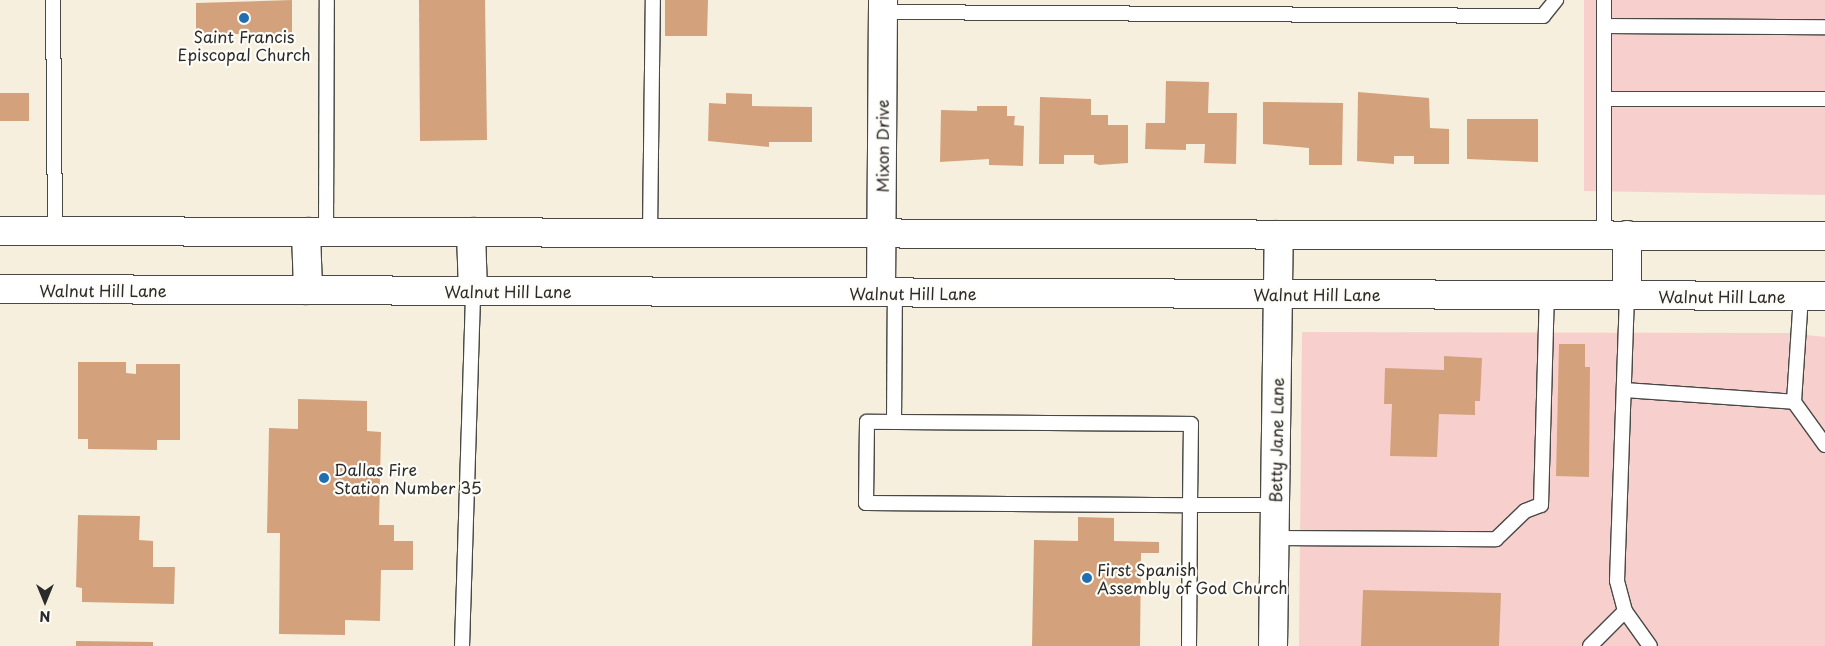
<!DOCTYPE html>
<style>
body{margin:0}
#map{position:relative;width:1825px;height:646px;overflow:hidden;background:#f6efdd;font-family:"Playpen Sans",sans-serif}
div>[style]{position:absolute}
[style*='--x']{left:calc(var(--x)*1px);top:calc(var(--y)*1px);width:calc(var(--w)*1px);rotate:calc(var(--a)*1deg)}
.built>*{inset:0;background:#f7d0cd}
.building>*{inset:0;background:#d3a27c}
.roads{filter:drop-shadow(1px 0 #494846) drop-shadow(-1px 0 #494846) drop-shadow(0 1px #494846) drop-shadow(0 -1px #494846)}
.service>*{height:14px;margin:-7px;padding:0 7px;transform-origin:7px;border-radius:7px;background:#fff}
.minor>*{height:28px;margin:-14px;padding:0 14px;transform-origin:14px;border-radius:14px;background:#fff}
.secondary>*{height:28px;margin:-14px;padding:0 14px;transform-origin:14px;border-radius:14px;background:#fff}
.dots>*{width:14px;height:14px;translate:-50% -50%;box-sizing:border-box;border:2px solid #fdfcf7;border-radius:50%}
span{translate:-50% -50%;white-space:nowrap;text-align:center;line-height:1.15;-webkit-text-stroke:4.5px #fdfcf7;paint-order:stroke}
.poi-label{font-size:16px;color:#2b2b2b}
.left{translate:0 -50%;text-align:left}
.street-label{font-size:16px;color:#2b2b2b}
.north{position:absolute;left:20px;top:576px;width:50px;height:50px;-webkit-text-stroke:4px #fdfcf7;paint-order:stroke;rotate:180deg;font-size:14px;font-weight:700;line-height:20px;text-align:center;color:#2b2b2b}
.north::after{content:'';display:block;margin:auto;width:18px;height:22px;background:#2b2b2b;clip-path:polygon(50% 0,100% 100%,50% 72%,0 100%)}
</style>
<div id="map">
<div class="built">
<div style="clip-path:polygon(1584px 0,1825px 0,1825px 195px,1584px 191px)"></div>
<div style="clip-path:polygon(1302px 332px,1789px 333px,1825px 337px,1825px 646px,1299px 646px)"></div>
</div>
<div class="building">
<div style="clip-path:polygon(292px 0,292px 34px,196px 34px,196px 3px)"></div>
<div style="clip-path:polygon(419px 0,485px 0,487px 140px,420px 141px)"></div>
<div style="clip-path:polygon(665px 0,708px 0,707px 36px,665px 36px)"></div>
<div style="clip-path:polygon(1166px 81px,1209px 82px,1208px 113px,1237px 113px,1236px 164px,1204px 163px,1205px 144px,1186px 144px,1186px 150px,1145px 149px,1146px 123px,1165px 123px)"></div>
<div style="clip-path:polygon(1358px 92px,1429px 98px,1430px 128px,1449px 129px,1449px 164px,1414px 164px,1414px 156px,1394px 156px,1394px 164px,1357px 161px)"></div>
<div style="clip-path:polygon(0 93px,29px 93px,29px 121px,0 121px)"></div>
<div style="clip-path:polygon(726px 93px,752px 94px,752px 106px,812px 107px,812px 142px,769px 142px,769px 147px,708px 141px,709px 103px,726px 104px)"></div>
<div style="clip-path:polygon(1040px 97px,1091px 99px,1091px 115px,1108px 115px,1108px 125px,1128px 125px,1128px 163px,1099px 165px,1094px 163px,1094px 155px,1064px 155px,1064px 164px,1039px 164px)"></div>
<div style="clip-path:polygon(1263px 102px,1343px 103px,1342px 165px,1309px 165px,1309px 148px,1263px 144px)"></div>
<div style="clip-path:polygon(977px 106px,1007px 106px,1007px 116px,1015px 116px,1014px 125px,1024px 126px,1023px 166px,989px 165px,989px 159px,940px 162px,941px 110px,977px 111px)"></div>
<div style="clip-path:polygon(1467px 119px,1538px 119px,1538px 162px,1467px 159px)"></div>
<div style="clip-path:polygon(1559px 344px,1585px 344px,1585px 367px,1590px 367px,1589px 477px,1556px 476px)"></div>
<div style="clip-path:polygon(1444px 356px,1482px 358px,1480px 401px,1475px 401px,1475px 415px,1439px 414px,1437px 457px,1390px 456px,1392px 404px,1384px 404px,1385px 368px,1444px 370px)"></div>
<div style="clip-path:polygon(78px 362px,126px 362px,126px 373px,136px 374px,136px 364px,180px 364px,180px 440px,157px 440px,157px 450px,88px 449px,88px 439px,78px 439px)"></div>
<div style="clip-path:polygon(298px 399px,367px 401px,367px 431px,381px 432px,379px 525px,394px 525px,394px 541px,413px 541px,413px 570px,381px 570px,380px 621px,345px 620px,345px 635px,279px 634px,280px 533px,267px 533px,269px 428px,298px 429px)"></div>
<div style="clip-path:polygon(78px 515px,140px 516px,139px 540px,153px 541px,153px 567px,175px 567px,174px 604px,82px 602px,82px 588px,76px 587px)"></div>
<div style="clip-path:polygon(1078px 517px,1114px 518px,1114px 541px,1159px 542px,1159px 553px,1141px 553px,1140px 646px,1032px 646px,1034px 540px,1078px 541px)"></div>
<div style="clip-path:polygon(1363px 590px,1501px 593px,1499px 646px,1361px 646px)"></div>
<div style="clip-path:polygon(76px 641px,153px 642px,153px 646px,76px 646px)"></div>
</div>
<div class="roads">
<div class="service">
<div style="--x:53;--y:0;--w:231;--a:89.5"></div>
<div style="--x:1604;--y:0;--w:235;--a:90"></div>
<div style="--x:883;--y:12;--w:660;--a:0.35"></div>
<div style="--x:1543;--y:16;--w:21;--a:-51"></div>
<div style="--x:1604;--y:26;--w:221;--a:0.3"></div>
<div style="--x:1604;--y:99;--w:221;--a:0"></div>
<div style="--x:326;--y:232;--w:232;--a:-89.8"></div>
<div style="--x:650;--y:233;--w:233;--a:-89.3"></div>
<div style="--x:1627;--y:295;--w:286;--a:92"></div>
<div style="--x:1617;--y:581;--w:31;--a:75"></div>
<div style="--x:1625;--y:611;--w:43;--a:54.5"></div>
<div style="--x:1801;--y:296;--w:106;--a:93.8"></div>
<div style="--x:1794;--y:402;--w:53;--a:54.2"></div>
<div style="--x:1624;--y:390;--w:170;--a:4"></div>
<div style="--x:894;--y:422;--w:129;--a:-89.6"></div>
<div style="--x:1275;--y:538;--w:221;--a:0.3"></div>
<div style="--x:1496;--y:539;--w:40;--a:-44"></div>
<div style="--x:1525;--y:511;--w:17;--a:-21"></div>
<div style="--x:1541;--y:505;--w:210;--a:-88.4"></div>
<div style="--x:462;--y:646;--w:355;--a:-88.2"></div>
<div style="--x:1189;--y:646;--w:141;--a:-89.6"></div>
<div style="--x:1190;--y:505;--w:81;--a:-89.3"></div>
<div style="--x:1191;--y:424;--w:324;--a:-179.6"></div>
<div style="--x:867;--y:422;--w:81;--a:90.7"></div>
<div style="--x:866;--y:503;--w:324;--a:0.4"></div>
<div style="--x:1190;--y:505;--w:85;--a:0"></div>
<div style="--x:1590;--y:646;--w:49;--a:-45"></div>
</div>
<div class="minor">
<div style="--x:881;--y:292;--w:292;--a:-89.6"></div>
<div style="--x:1273;--y:646;--w:411;--a:-89.2"></div>
</div>
<div class="secondary">
<div style="--x:0;--y:231;--w:1825;--a:0.16"></div>
<div style="--x:306;--y:232;--w:58;--a:88"></div>
<div style="--x:471;--y:232;--w:59;--a:88.1"></div>
<div style="--x:1627;--y:235;--w:60;--a:90"></div>
<div style="--x:0;--y:289;--w:1825;--a:0.22"></div>
</div>
</div>
<div class="dots">
<div style="left:244px;top:18px;background:#1f6fb2"></div>
<div style="left:324px;top:478px;background:#1f6fb2"></div>
<div style="left:1087px;top:578px;background:#1f6fb2"></div>
</div>
<div class="poi-label">
<span style="left:244px;top:45px">Saint Francis<br>Episcopal Church</span>
<span class="left" style="left:334px;top:478px">Dallas Fire<br>Station Number 35</span>
<span class="left" style="left:1097px;top:578px">First Spanish<br>Assembly of God Church</span>
</div>
<div class="street-label">
<span style="left:882px;top:146px;rotate:-90deg">Mixon Drive</span>
<span style="left:103px;top:290px">Walnut Hill Lane</span>
<span style="left:508px;top:291px">Walnut Hill Lane</span>
<span style="left:913px;top:293px">Walnut Hill Lane</span>
<span style="left:1317px;top:294px">Walnut Hill Lane</span>
<span style="left:1722px;top:296px">Walnut Hill Lane</span>
<span style="left:1276px;top:440px;rotate:-89deg">Betty Jane Lane</span>
</div>
<div class="north">N</div>
</div>
